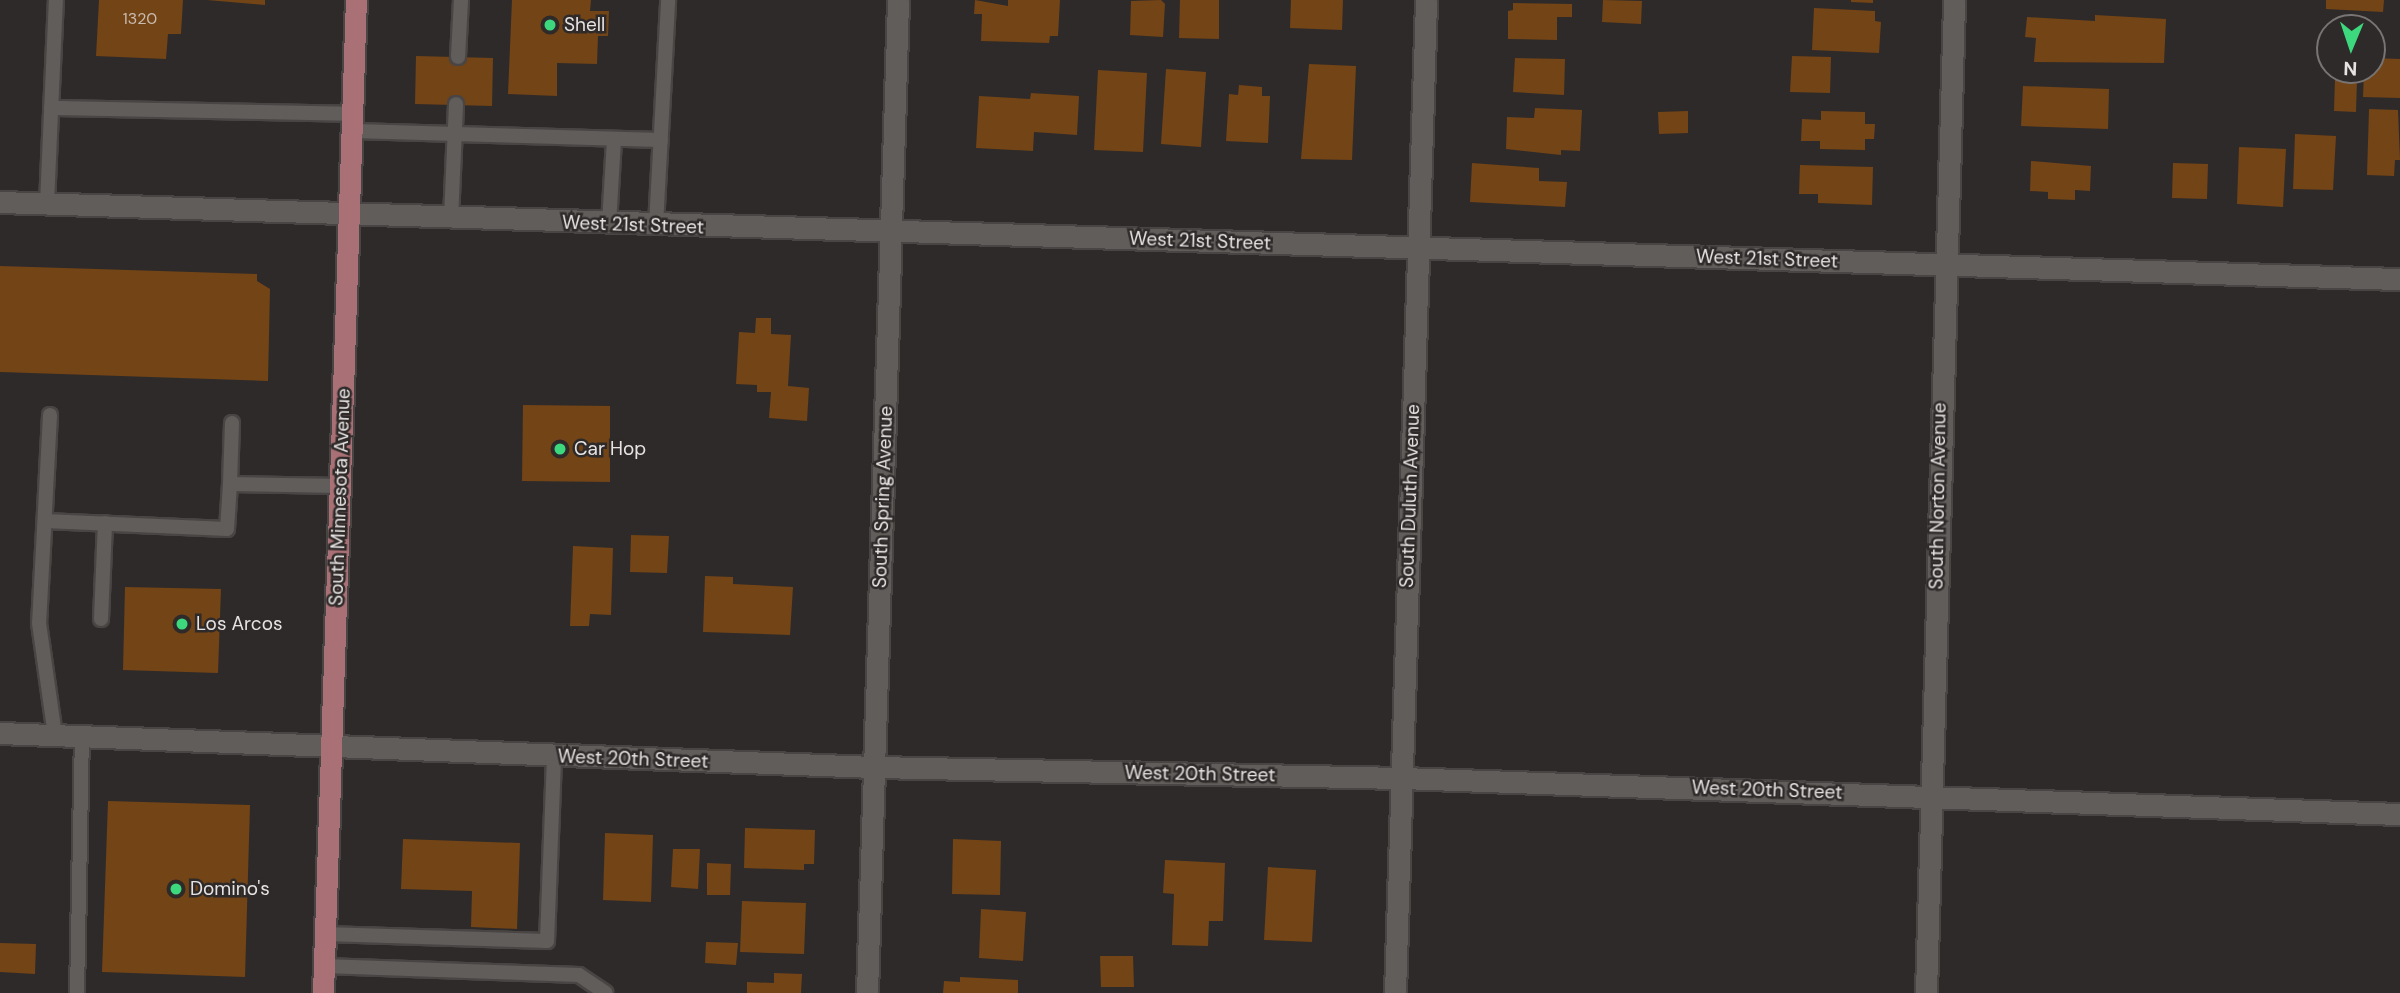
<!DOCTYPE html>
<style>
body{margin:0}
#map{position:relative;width:2400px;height:993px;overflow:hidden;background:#2e2a29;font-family:"DM Sans",sans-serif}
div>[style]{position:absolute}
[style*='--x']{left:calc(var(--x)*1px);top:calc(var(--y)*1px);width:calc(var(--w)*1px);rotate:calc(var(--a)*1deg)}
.building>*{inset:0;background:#734416}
.roads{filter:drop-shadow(2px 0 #494544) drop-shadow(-2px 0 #494544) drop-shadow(0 2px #494544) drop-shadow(0 -2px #494544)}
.lane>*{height:14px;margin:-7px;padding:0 7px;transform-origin:7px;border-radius:7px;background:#615d5b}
.street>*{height:21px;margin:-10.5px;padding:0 10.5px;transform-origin:10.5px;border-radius:10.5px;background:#615d5b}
.primary>*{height:21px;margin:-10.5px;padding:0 10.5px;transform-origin:10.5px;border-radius:10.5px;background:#a97075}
.dots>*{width:19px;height:19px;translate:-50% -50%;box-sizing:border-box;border:4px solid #2e2a29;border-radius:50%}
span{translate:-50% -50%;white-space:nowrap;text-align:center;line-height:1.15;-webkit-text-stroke:5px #2e2a29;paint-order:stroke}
.number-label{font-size:16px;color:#c9bbaf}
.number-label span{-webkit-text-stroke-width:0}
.poi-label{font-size:19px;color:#e6e3e2}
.left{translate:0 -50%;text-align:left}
.street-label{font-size:19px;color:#e6e3e2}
.north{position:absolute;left:2316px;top:14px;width:70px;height:70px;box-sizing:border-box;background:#2e2a29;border:2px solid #787473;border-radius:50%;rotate:182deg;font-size:19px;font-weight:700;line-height:28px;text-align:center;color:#e6e3e2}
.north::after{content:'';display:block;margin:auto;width:24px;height:32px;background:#3dd77e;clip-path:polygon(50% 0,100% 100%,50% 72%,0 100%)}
</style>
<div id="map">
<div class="building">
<div style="clip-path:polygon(99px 0,183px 0,181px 34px,168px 34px,166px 59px,96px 56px)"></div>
<div style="clip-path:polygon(207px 0,265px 0,265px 5px)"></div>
<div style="clip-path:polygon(512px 0,591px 0,590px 11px,609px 11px,608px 36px,598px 36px,597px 64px,557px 63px,557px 96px,508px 94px)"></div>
<div style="clip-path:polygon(975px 0,1008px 6px,1008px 0,1060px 0,1058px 36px,1050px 36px,1049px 43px,981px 41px,982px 14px,974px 14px)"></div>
<div style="clip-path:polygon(1161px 0,1165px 4px,1163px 37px,1130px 35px,1131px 1px)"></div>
<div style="clip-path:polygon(1180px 0,1219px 0,1219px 39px,1179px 38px)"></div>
<div style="clip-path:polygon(1291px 0,1343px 0,1342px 30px,1290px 28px)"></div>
<div style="clip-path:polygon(1603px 0,1642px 1px,1641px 24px,1602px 22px)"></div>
<div style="clip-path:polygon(1851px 0,1873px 0,1873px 3px,1851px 2px)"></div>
<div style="clip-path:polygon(2326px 0,2384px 0,2383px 12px,2326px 9px)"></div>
<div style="clip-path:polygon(1513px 3px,1572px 4px,1572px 17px,1557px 17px,1557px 40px,1508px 39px,1508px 11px,1513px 10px)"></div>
<div style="clip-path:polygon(1814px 8px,1875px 11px,1875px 21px,1881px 22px,1879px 53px,1812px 50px)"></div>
<div style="clip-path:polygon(2095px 15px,2166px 19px,2164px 63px,2034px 62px,2036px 38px,2025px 37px,2027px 17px,2095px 21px)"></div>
<div style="clip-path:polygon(416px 56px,493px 58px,492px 106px,415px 104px)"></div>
<div style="clip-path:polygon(1792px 56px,1831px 57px,1830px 93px,1790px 92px)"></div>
<div style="clip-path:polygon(1515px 58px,1565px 59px,1564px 95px,1513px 92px)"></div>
<div style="clip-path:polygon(2372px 58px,2400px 59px,2400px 98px,2363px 97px,2364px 70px,2372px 70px)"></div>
<div style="clip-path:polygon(1309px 64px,1356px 66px,1352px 160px,1301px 159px)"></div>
<div style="clip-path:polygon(1166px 69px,1206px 72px,1201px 147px,1161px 144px)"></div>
<div style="clip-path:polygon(1098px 70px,1147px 73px,1143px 152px,1094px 150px)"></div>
<div style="clip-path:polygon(2335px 78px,2357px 79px,2356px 112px,2334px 111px)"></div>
<div style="clip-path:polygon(1239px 85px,1262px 87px,1262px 96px,1270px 96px,1268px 143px,1226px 141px,1229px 94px,1238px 95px)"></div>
<div style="clip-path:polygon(2023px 86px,2109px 89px,2108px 129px,2021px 126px)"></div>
<div style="clip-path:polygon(1031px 93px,1079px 96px,1077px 135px,1034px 132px,1033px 151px,976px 148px,979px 96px,1030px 99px)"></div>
<div style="clip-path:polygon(1535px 108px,1582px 110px,1580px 151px,1561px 150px,1561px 155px,1506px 149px,1507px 117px,1534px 118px)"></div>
<div style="clip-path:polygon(2369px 109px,2398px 110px,2400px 160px,2395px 160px,2394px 176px,2367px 175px)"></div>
<div style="clip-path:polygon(1688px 111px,1688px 133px,1659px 134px,1658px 112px)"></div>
<div style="clip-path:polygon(1821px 111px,1865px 112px,1865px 124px,1875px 124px,1874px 139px,1865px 139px,1865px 150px,1820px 149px,1820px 141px,1801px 141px,1802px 119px,1821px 120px)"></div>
<div style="clip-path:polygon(2295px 134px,2336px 136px,2333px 190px,2293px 189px)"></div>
<div style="clip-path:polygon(2239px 147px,2286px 149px,2283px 207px,2237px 204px)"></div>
<div style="clip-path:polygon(2031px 161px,2091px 166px,2090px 191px,2075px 190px,2075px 200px,2048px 199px,2048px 192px,2030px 191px)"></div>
<div style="clip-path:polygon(1472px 163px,1539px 168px,1539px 181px,1567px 182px,1565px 207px,1470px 202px)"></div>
<div style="clip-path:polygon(2173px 163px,2208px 164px,2207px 199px,2172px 198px)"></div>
<div style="clip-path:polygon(1800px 165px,1873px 167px,1872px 205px,1818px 203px,1818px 194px,1799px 194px)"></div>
<div style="clip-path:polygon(0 266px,257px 274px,257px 281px,270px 289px,268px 381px,0 372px)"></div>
<div style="clip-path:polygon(756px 318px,771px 318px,771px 334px,791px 335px,788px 386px,809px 388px,807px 421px,769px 418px,771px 392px,757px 392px,757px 385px,736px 384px,739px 332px,755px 333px)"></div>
<div style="clip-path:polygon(523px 405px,610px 406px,610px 482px,522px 481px)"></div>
<div style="clip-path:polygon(631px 535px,669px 536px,667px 573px,630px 572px)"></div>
<div style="clip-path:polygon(573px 546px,613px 548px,611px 615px,590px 614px,589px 626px,570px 626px)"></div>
<div style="clip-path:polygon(705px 576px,733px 577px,733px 584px,793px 587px,790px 635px,703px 632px)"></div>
<div style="clip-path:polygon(125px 587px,221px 589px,218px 673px,123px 670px)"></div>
<div style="clip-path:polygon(108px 801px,250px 805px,245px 977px,102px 972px)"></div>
<div style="clip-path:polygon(745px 828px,815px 830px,814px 864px,804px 864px,804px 870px,744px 868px)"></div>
<div style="clip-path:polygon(605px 833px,653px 835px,651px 902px,603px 900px)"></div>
<div style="clip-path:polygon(403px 839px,520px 843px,517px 929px,471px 927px,472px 891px,401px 889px)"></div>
<div style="clip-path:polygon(953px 839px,1001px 841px,1000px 895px,952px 894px)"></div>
<div style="clip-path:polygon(673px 849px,700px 849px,698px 889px,671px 887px)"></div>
<div style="clip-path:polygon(1165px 860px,1225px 863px,1223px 921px,1209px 921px,1208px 946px,1172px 945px,1174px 894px,1163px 893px)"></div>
<div style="clip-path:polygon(707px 863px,731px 864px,730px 895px,707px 895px)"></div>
<div style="clip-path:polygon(1268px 867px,1316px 870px,1312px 942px,1264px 940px)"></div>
<div style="clip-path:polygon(742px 901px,806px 903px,804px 954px,740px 952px)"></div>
<div style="clip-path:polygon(981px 909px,1026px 912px,1023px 961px,979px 958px)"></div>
<div style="clip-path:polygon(706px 942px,738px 943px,736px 965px,705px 963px)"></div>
<div style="clip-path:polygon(0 943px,36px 944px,35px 974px,0 972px)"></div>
<div style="clip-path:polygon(1100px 956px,1133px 956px,1134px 987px,1101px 987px)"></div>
<div style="clip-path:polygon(774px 973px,802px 974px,801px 993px,747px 993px,747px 982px,774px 983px)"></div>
<div style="clip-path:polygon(960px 977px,1018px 980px,1018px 993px,943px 993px,944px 981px,960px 982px)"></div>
</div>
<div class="roads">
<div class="lane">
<div style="--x:458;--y:57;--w:57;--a:-87"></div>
<div style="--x:51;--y:108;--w:303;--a:1.1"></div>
<div style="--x:353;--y:131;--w:308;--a:1.7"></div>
<div style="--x:47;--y:204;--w:204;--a:-87.5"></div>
<div style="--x:451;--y:219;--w:115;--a:-87.5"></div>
<div style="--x:609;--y:224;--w:85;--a:-86.6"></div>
<div style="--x:656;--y:225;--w:225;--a:-86.9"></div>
<div style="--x:50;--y:415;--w:208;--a:93"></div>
<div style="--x:39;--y:623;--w:114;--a:81.9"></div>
<div style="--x:232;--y:423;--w:61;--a:91.9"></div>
<div style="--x:230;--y:484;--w:110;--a:1"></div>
<div style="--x:45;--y:521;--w:182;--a:2.5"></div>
<div style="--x:227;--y:529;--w:45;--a:-86.2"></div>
<div style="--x:101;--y:619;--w:96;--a:-87.6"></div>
<div style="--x:325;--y:934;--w:222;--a:1.8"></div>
<div style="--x:547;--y:941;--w:185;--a:-87.8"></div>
<div style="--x:324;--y:966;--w:255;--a:2"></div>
<div style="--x:579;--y:975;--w:32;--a:34"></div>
<div style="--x:77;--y:993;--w:256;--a:-88.9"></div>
</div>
<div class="street">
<div style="--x:0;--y:202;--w:2401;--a:1.84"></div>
<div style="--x:0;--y:733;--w:876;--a:2.23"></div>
<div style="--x:875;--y:767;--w:527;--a:1.2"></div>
<div style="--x:1402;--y:778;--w:999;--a:2.07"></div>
<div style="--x:867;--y:993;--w:993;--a:-88.21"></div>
<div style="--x:1395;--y:993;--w:993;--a:-88.21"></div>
<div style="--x:1926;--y:993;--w:993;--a:-88.38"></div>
</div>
<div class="primary">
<div style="--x:323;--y:993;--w:994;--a:-88.1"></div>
</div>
</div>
<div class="dots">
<div style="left:550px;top:25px;background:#3dd77e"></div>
<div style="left:560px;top:449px;background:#3dd77e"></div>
<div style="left:182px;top:624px;background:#3dd77e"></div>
<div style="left:176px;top:889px;background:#3dd77e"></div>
</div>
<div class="number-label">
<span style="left:140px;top:19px">1320</span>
</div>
<div class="poi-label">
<span class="left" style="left:564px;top:25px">Shell</span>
<span class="left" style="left:574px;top:449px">Car Hop</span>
<span class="left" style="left:196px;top:624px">Los Arcos</span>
<span class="left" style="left:190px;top:889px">Domino's</span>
</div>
<div class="street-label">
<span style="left:633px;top:225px;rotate:2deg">West 21st Street</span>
<span style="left:1200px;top:241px;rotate:2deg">West 21st Street</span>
<span style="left:1767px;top:259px;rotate:2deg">West 21st Street</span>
<span style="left:1410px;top:496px;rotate:-88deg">South Duluth Avenue</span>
<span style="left:1938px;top:496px;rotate:-89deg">South Norton Avenue</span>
<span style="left:340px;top:497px;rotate:-88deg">South Minnesota Avenue</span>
<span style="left:883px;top:497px;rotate:-88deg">South Spring Avenue</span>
<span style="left:633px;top:759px;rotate:2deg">West 20th Street</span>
<span style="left:1200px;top:774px;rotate:1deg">West 20th Street</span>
<span style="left:1767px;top:790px;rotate:2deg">West 20th Street</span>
</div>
<div class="north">N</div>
</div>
